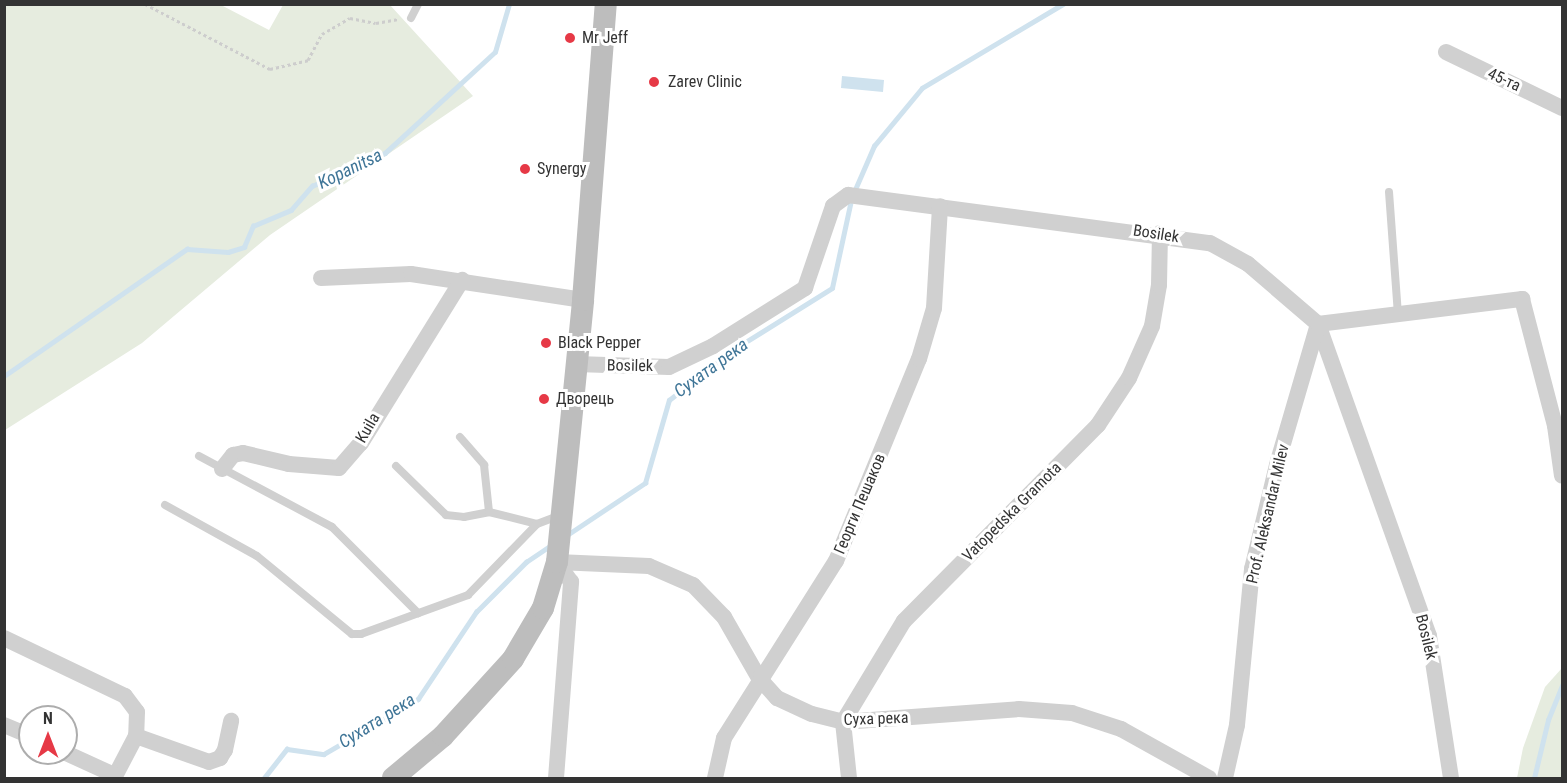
<!DOCTYPE html>
<meta charset="utf-8">
<style>
body{margin:0}
#map{position:relative;width:1567px;height:783px;overflow:hidden;background:#fff;font-family:"Roboto Condensed",sans-serif}
div>[style]{position:absolute}
[style*='--x']{left:calc(var(--x)*1px);top:calc(var(--y)*1px);width:calc(var(--w)*1px);rotate:calc(var(--a)*1deg)}
.green>*{inset:0;background:#e6ecdf}
.water>*{inset:0;background:#cfe2ee}
.stream>*{height:4.5px;margin:-2.25px;padding:0 2.25px;transform-origin:2.25px;border-radius:2.25px;background:#cfe2ee}
.path>*{height:3px;margin-top:-1.5px;transform-origin:0;background:repeating-linear-gradient(90deg,#cdcdcd 0 3px,transparent 0 6px)}
.lane>*{height:8px;margin:-4px;padding:0 4px;transform-origin:4px;border-radius:4px;background:#d0d0d0}
.street>*{height:16px;margin:-8px;padding:0 8px;transform-origin:8px;border-radius:8px;background:#d0d0d0}
.secondary>*{height:22px;margin:-11px;padding:0 11px;transform-origin:11px;border-radius:11px;background:#bdbdbd}
.dots>*{width:16px;height:16px;translate:-50% -50%;box-sizing:border-box;border:3px solid #fff;border-radius:50%}
span{translate:-50% -50%;white-space:nowrap;text-align:center;line-height:1.15;-webkit-text-stroke:6px #fff;paint-order:stroke}
.poi-label{font-size:16px;color:#333}
.left{translate:0 -50%;text-align:left}
.street-label{font-size:16px;color:#333}
.water-label{font-size:18px;color:#3f7597;font-style:italic}
.frame{position:absolute;inset:0;border:6px solid #333;pointer-events:none}
.north{position:absolute;left:18px;top:705px;width:60px;height:60px;box-sizing:border-box;background:#fff;border:2px solid #adadad;border-radius:50%;rotate:0deg;font-size:16px;font-weight:700;line-height:24px;text-align:center;color:#333}
.north::after{content:'';display:block;margin:auto;width:21px;height:27px;background:#e63946;clip-path:polygon(50% 0,100% 100%,50% 72%,0 100%)}
</style>
<div id="map">
<div class="green">
<div style="clip-path:polygon(5px 4px,221px 5px,269px 30px,283px 5px,390px 5px,473px 96px,270px 235px,142px 343px,5px 430px)"></div>
<div style="clip-path:polygon(1562px 668px,1562px 778px,1517px 778px,1523px 748px,1545px 687px)"></div>
</div>
<div class="water">
<div style="clip-path:polygon(842px 76px,884px 80px,883px 92px,841px 88px)"></div>
</div>
<div class="stream">
<div style="--x:854;--y:192;--w:50;--a:-66.5"></div>
<div style="--x:874;--y:146;--w:75;--a:-50.4"></div>
<div style="--x:922;--y:88;--w:164;--a:-30.8"></div>
<div style="--x:4;--y:376;--w:223;--a:-34.8"></div>
<div style="--x:187;--y:249;--w:41;--a:4.2"></div>
<div style="--x:228;--y:252;--w:17;--a:-17"></div>
<div style="--x:244;--y:247;--w:23;--a:-67"></div>
<div style="--x:253;--y:226;--w:41;--a:-22.8"></div>
<div style="--x:291;--y:210;--w:32;--a:-49"></div>
<div style="--x:312;--y:186;--w:80;--a:-24.3"></div>
<div style="--x:385;--y:153;--w:149;--a:-42.6"></div>
<div style="--x:495;--y:52;--w:50;--a:-73.7"></div>
<div style="--x:567;--y:535;--w:94;--a:-33.7"></div>
<div style="--x:645;--y:483;--w:86;--a:-73.9"></div>
<div style="--x:669;--y:400;--w:85;--a:-37.8"></div>
<div style="--x:736;--y:348;--w:113;--a:-32"></div>
<div style="--x:832;--y:288;--w:90;--a:-77.8"></div>
<div style="--x:264;--y:778;--w:37;--a:-52"></div>
<div style="--x:287;--y:749;--w:37;--a:8"></div>
<div style="--x:324;--y:754;--w:109;--a:-30.3"></div>
<div style="--x:418;--y:699;--w:105;--a:-56.3"></div>
<div style="--x:476;--y:612;--w:71;--a:-45"></div>
<div style="--x:526;--y:562;--w:29;--a:-34"></div>
<div style="--x:1534;--y:778;--w:60;--a:-76.4"></div>
<div style="--x:1548;--y:720;--w:37;--a:-68"></div>
</div>
<div class="path">
<div style="--x:145;--y:4;--w:141;--a:27.5"></div>
<div style="--x:270;--y:69;--w:39;--a:-13"></div>
<div style="--x:308;--y:60;--w:30;--a:-62"></div>
<div style="--x:322;--y:34;--w:32;--a:-30"></div>
<div style="--x:350;--y:18;--w:26;--a:11"></div>
<div style="--x:376;--y:23;--w:23;--a:-10"></div>
</div>
<div class="lane">
<div style="--x:411;--y:18;--w:16;--a:-63"></div>
<div style="--x:1389;--y:192;--w:123;--a:85.8"></div>
<div style="--x:460;--y:437;--w:37;--a:49"></div>
<div style="--x:484;--y:465;--w:47;--a:83.9"></div>
<div style="--x:199;--y:456;--w:151;--a:28.1"></div>
<div style="--x:332;--y:527;--w:122;--a:45"></div>
<div style="--x:396;--y:466;--w:70;--a:44.4"></div>
<div style="--x:446;--y:515;--w:18;--a:6"></div>
<div style="--x:464;--y:517;--w:25;--a:-11"></div>
<div style="--x:489;--y:512;--w:49;--a:14"></div>
<div style="--x:537;--y:524;--w:26;--a:-21"></div>
<div style="--x:165;--y:505;--w:105;--a:29"></div>
<div style="--x:257;--y:556;--w:123;--a:39.4"></div>
<div style="--x:352;--y:634;--w:9;--a:0"></div>
<div style="--x:361;--y:634;--w:114;--a:-20"></div>
<div style="--x:468;--y:595;--w:99;--a:-45.8"></div>
</div>
<div class="street">
<div style="--x:1446;--y:52;--w:129;--a:25.8"></div>
<div style="--x:321;--y:278;--w:90;--a:-2.5"></div>
<div style="--x:411;--y:274;--w:174;--a:8.6"></div>
<div style="--x:576;--y:364;--w:93;--a:1.8"></div>
<div style="--x:669;--y:367;--w:49;--a:-25.5"></div>
<div style="--x:713;--y:346;--w:109;--a:-32.2"></div>
<div style="--x:805;--y:288;--w:87;--a:-71.1"></div>
<div style="--x:833;--y:206;--w:19;--a:-36"></div>
<div style="--x:848;--y:195;--w:365;--a:7.6"></div>
<div style="--x:1210;--y:243;--w:43;--a:28.9"></div>
<div style="--x:1248;--y:264;--w:92;--a:40.6"></div>
<div style="--x:1318;--y:324;--w:331;--a:70.4"></div>
<div style="--x:1429;--y:636;--w:144;--a:81.2"></div>
<div style="--x:222;--y:469;--w:18;--a:-52"></div>
<div style="--x:233;--y:455;--w:10;--a:-11"></div>
<div style="--x:243;--y:453;--w:47;--a:13.4"></div>
<div style="--x:289;--y:464;--w:50;--a:4.6"></div>
<div style="--x:339;--y:468;--w:33;--a:-49"></div>
<div style="--x:361;--y:443;--w:192;--a:-58.2"></div>
<div style="--x:557;--y:562;--w:92;--a:2.5"></div>
<div style="--x:649;--y:566;--w:48;--a:23.4"></div>
<div style="--x:693;--y:585;--w:45;--a:45.9"></div>
<div style="--x:724;--y:617;--w:70;--a:60.2"></div>
<div style="--x:759;--y:678;--w:27;--a:48"></div>
<div style="--x:777;--y:698;--w:38;--a:25"></div>
<div style="--x:812;--y:714;--w:32;--a:14"></div>
<div style="--x:843;--y:722;--w:176;--a:-4.2"></div>
<div style="--x:1019;--y:709;--w:53;--a:4.3"></div>
<div style="--x:1072;--y:713;--w:52;--a:18.1"></div>
<div style="--x:1121;--y:729;--w:101;--a:29.1"></div>
<div style="--x:4;--y:638;--w:134;--a:25.6"></div>
<div style="--x:125;--y:696;--w:20;--a:53"></div>
<div style="--x:137;--y:712;--w:24;--a:92"></div>
<div style="--x:136;--y:736;--w:47;--a:117.6"></div>
<div style="--x:4;--y:725;--w:28;--a:23"></div>
<div style="--x:136;--y:736;--w:77;--a:19.6"></div>
<div style="--x:209;--y:762;--w:12;--a:-20"></div>
<div style="--x:220;--y:758;--w:9;--a:-58"></div>
<div style="--x:225;--y:750;--w:30;--a:-78"></div>
<div style="--x:66;--y:753;--w:53;--a:24.6"></div>
<div style="--x:556;--y:778;--w:197;--a:-85.6"></div>
<div style="--x:571;--y:582;--w:24;--a:-125"></div>
<div style="--x:715;--y:778;--w:41;--a:-77.3"></div>
<div style="--x:724;--y:738;--w:209;--a:-57.7"></div>
<div style="--x:836;--y:561;--w:218;--a:-67.7"></div>
<div style="--x:919;--y:359;--w:53;--a:-73.6"></div>
<div style="--x:934;--y:308;--w:102;--a:-86.6"></div>
<div style="--x:849;--y:778;--w:56;--a:-96.1"></div>
<div style="--x:843;--y:722;--w:118;--a:-58.9"></div>
<div style="--x:904;--y:621;--w:276;--a:-45.3"></div>
<div style="--x:1098;--y:425;--w:56;--a:-56.6"></div>
<div style="--x:1129;--y:378;--w:57;--a:-66.1"></div>
<div style="--x:1152;--y:326;--w:42;--a:-80.3"></div>
<div style="--x:1159;--y:285;--w:52;--a:-88.9"></div>
<div style="--x:1225;--y:778;--w:54;--a:-77.2"></div>
<div style="--x:1237;--y:725;--w:157;--a:-84.5"></div>
<div style="--x:1252;--y:569;--w:111;--a:-76.5"></div>
<div style="--x:1278;--y:461;--w:143;--a:-73.7"></div>
<div style="--x:1318;--y:324;--w:206;--a:-7"></div>
<div style="--x:1522;--y:299;--w:131;--a:75.4"></div>
<div style="--x:1555;--y:426;--w:50;--a:82"></div>
</div>
<div class="secondary">
<div style="--x:393;--y:778;--w:65;--a:-40"></div>
<div style="--x:443;--y:736;--w:104;--a:-47.7"></div>
<div style="--x:513;--y:659;--w:59;--a:-59.5"></div>
<div style="--x:543;--y:608;--w:48;--a:-73.1"></div>
<div style="--x:557;--y:562;--w:263;--a:-84.3"></div>
<div style="--x:583;--y:300;--w:297;--a:-85.6"></div>
</div>
<div class="dots">
<div style="left:570px;top:38px;background:#e63946"></div>
<div style="left:654px;top:82px;background:#e63946"></div>
<div style="left:525px;top:169px;background:#e63946"></div>
<div style="left:546px;top:343px;background:#e63946"></div>
<div style="left:544px;top:399px;background:#e63946"></div>
</div>
<div class="poi-label">
<span class="left" style="left:582px;top:38px">Mr Jeff</span>
<span class="left" style="left:668px;top:82px">Zarev Clinic</span>
<span class="left" style="left:537px;top:169px">Synergy</span>
<span class="left" style="left:558px;top:343px">Black Pepper</span>
<span class="left" style="left:556px;top:399px">Дворець</span>
</div>
<div class="street-label">
<span style="left:1504px;top:80px;rotate:25deg">45-та</span>
<span style="left:1156px;top:234px;rotate:9deg">Bosilek</span>
<span style="left:630px;top:366px;rotate:1deg">Bosilek</span>
<span style="left:368px;top:428px;rotate:-60deg">Kuila</span>
<span style="left:860px;top:504px;rotate:-67deg">Георги Пешаков</span>
<span style="left:1012px;top:512px;rotate:-45deg">Vatopedska Gramota</span>
<span style="left:1268px;top:514px;rotate:-77deg">Prof. Aleksandar Milev</span>
<span style="left:1426px;top:637px;rotate:76deg">Bosilek</span>
<span style="left:876px;top:719px;rotate:-2deg">Суха река</span>
</div>
<div class="water-label">
<span style="left:350px;top:169px;rotate:-26deg">Kopanitsa</span>
<span style="left:711px;top:368px;rotate:-36deg">Сухата река</span>
<span style="left:377px;top:721px;rotate:-32deg">Сухата река</span>
</div>
<div class="frame"></div>
<div class="north">N</div>
</div>
